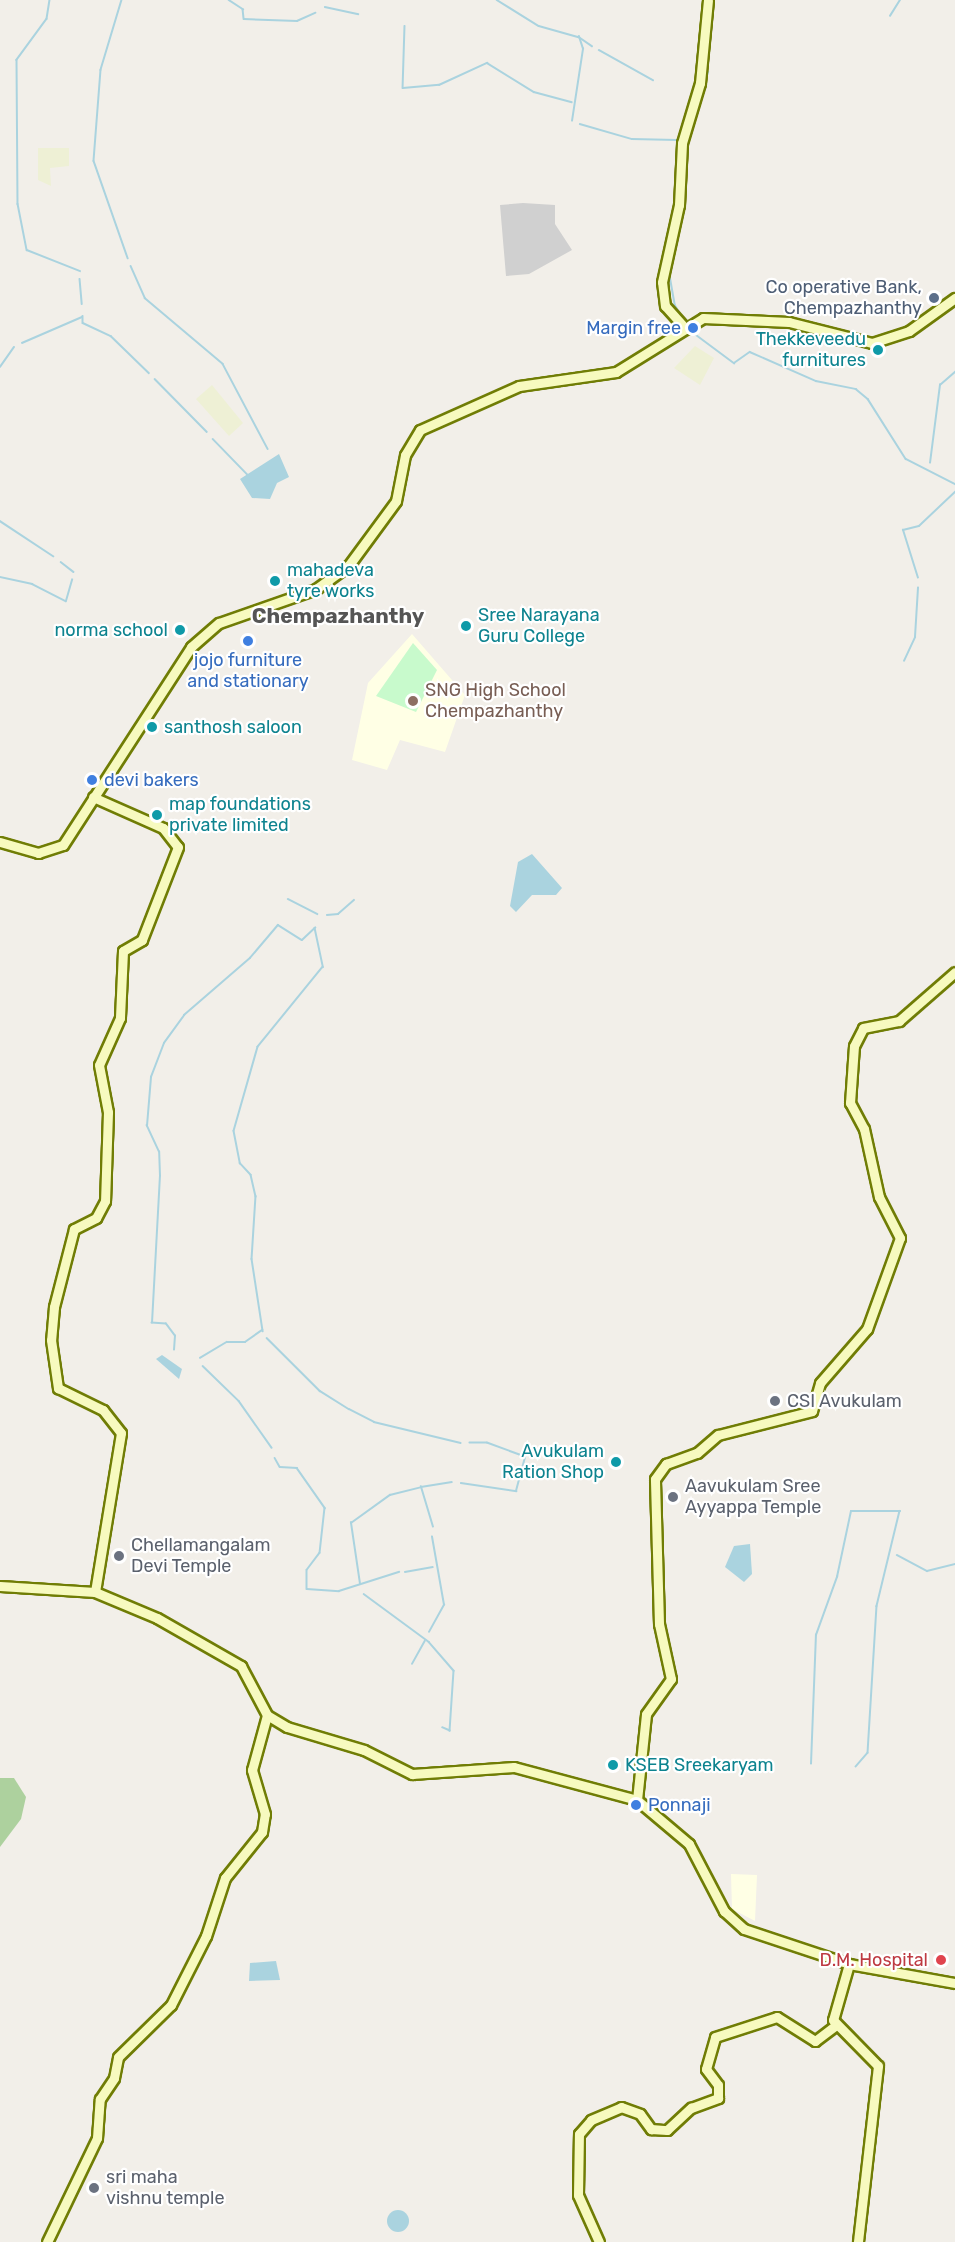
<!DOCTYPE html>
<style>
body{margin:0}
#map{position:relative;width:955px;height:2242px;overflow:hidden;background:#f2efe9;font-family:Rubik,sans-serif}
div>[style]{position:absolute}
[style*='--x']{left:calc(var(--x)*1px);top:calc(var(--y)*1px);width:calc(var(--w)*1px);rotate:calc(var(--a)*1deg)}
.education>*{inset:0;background:#ffffe5}
.religious>*{inset:0;background:#d0d0d0}
.farmland>*{inset:0;background:#eef0d5}
.forest>*{inset:0;background:#add19e}
.park>*{inset:0;background:#c8facc}
.water>*{inset:0;background:#aad3df}
.round{border-radius:50%}
.stream>*{height:1.5px;margin:-0.75px;padding:0 0.75px;transform-origin:0.75px;border-radius:0.75px;background:#aad3df}
.roads{filter:drop-shadow(2px 0 #707d05) drop-shadow(-2px 0 #707d05) drop-shadow(0 2px #707d05) drop-shadow(0 -2px #707d05)}
.secondary>*{height:9px;margin:-4.5px;padding:0 4.5px;transform-origin:4.5px;border-radius:4.5px;background:#f7fabf}
.dots>*{width:16px;height:16px;translate:-50% -50%;box-sizing:border-box;border:3px solid #fff;border-radius:50%}
span{translate:-50% -50%;white-space:nowrap;text-align:center;line-height:1.15;-webkit-text-stroke:4.5px #fff;paint-order:stroke}
.service-label{font-size:18px;color:#4e5e75}
.right{translate:-100% -50%;text-align:right}
.shop-label{font-size:18px;color:#366cbe}
.left{translate:0 -50%;text-align:left}
.culture-label{font-size:18px;color:#0d838f}
.education-label{font-size:18px;color:#785e54}
.worship-label{font-size:18px;color:#5b616d}
.health-label{font-size:18px;color:#be3a42}
.quarter-label{font-size:21px;color:#555;font-weight:700}
</style>
<div id="map">
<div class="education">
<div style="clip-path:polygon(412px 634px,465px 695px,445px 752px,400px 740px,387px 770px,352px 760px,368px 683px)"></div>
<div style="clip-path:polygon(731px 1874px,757px 1875px,755px 1921px,732px 1909px)"></div>
</div>
<div class="religious">
<div style="clip-path:polygon(523px 203px,555px 205px,555px 224px,572px 250px,529px 274px,506px 276px,500px 205px)"></div>
</div>
<div class="farmland">
<div style="clip-path:polygon(38px 148px,69px 148px,69px 166px,50px 168px,51px 186px,38px 180px)"></div>
<div style="clip-path:polygon(695px 346px,714px 358px,700px 385px,674px 368px)"></div>
<div style="clip-path:polygon(212px 385px,243px 423px,229px 436px,196px 399px)"></div>
</div>
<div class="forest">
<div style="clip-path:polygon(0 1778px,14px 1778px,26px 1797px,21px 1819px,0 1847px)"></div>
</div>
<div class="park">
<div style="clip-path:polygon(413px 643px,437px 670px,416px 712px,376px 696px)"></div>
</div>
<div class="water">
<div style="clip-path:polygon(279px 454px,289px 477px,277px 483px,270px 499px,252px 498px,240px 479px)"></div>
<div style="clip-path:polygon(532px 854px,562px 888px,556px 895px,532px 895px,516px 912px,510px 906px,518px 862px)"></div>
<div style="clip-path:polygon(162px 1355px,182px 1369px,179px 1379px,156px 1359px)"></div>
<div style="clip-path:polygon(750px 1544px,752px 1574px,744px 1582px,725px 1567px,734px 1546px)"></div>
<div style="clip-path:polygon(276px 1961px,280px 1980px,249px 1981px,250px 1963px)"></div>
<div class="round" style="left:387px;top:2210px;width:22px;height:22px"></div>
</div>
<div class="stream">
<div style="--x:50;--y:0;--w:19;--a:99"></div>
<div style="--x:47;--y:19;--w:51;--a:126.2"></div>
<div style="--x:17;--y:60;--w:144;--a:89.6"></div>
<div style="--x:18;--y:204;--w:47;--a:78.9"></div>
<div style="--x:27;--y:250;--w:57;--a:21.6"></div>
<div style="--x:122;--y:0;--w:73;--a:106.7"></div>
<div style="--x:101;--y:70;--w:91;--a:94.4"></div>
<div style="--x:94;--y:161;--w:103;--a:70.7"></div>
<div style="--x:229;--y:0;--w:17;--a:33"></div>
<div style="--x:243;--y:9;--w:10;--a:84"></div>
<div style="--x:244;--y:19;--w:53;--a:2.2"></div>
<div style="--x:297;--y:21;--w:20;--a:-24"></div>
<div style="--x:497;--y:0;--w:49;--a:31.8"></div>
<div style="--x:539;--y:26;--w:41;--a:15.8"></div>
<div style="--x:325;--y:7;--w:34;--a:12"></div>
<div style="--x:890;--y:16;--w:19;--a:-58"></div>
<div style="--x:405;--y:26;--w:62;--a:91.8"></div>
<div style="--x:403;--y:88;--w:36;--a:-5"></div>
<div style="--x:439;--y:85;--w:53;--a:-24.6"></div>
<div style="--x:487;--y:63;--w:55;--a:31.7"></div>
<div style="--x:534;--y:92;--w:39;--a:15"></div>
<div style="--x:599;--y:50;--w:62;--a:29.1"></div>
<div style="--x:700;--y:97;--w:26;--a:-72"></div>
<div style="--x:572;--y:121;--w:73;--a:-81.3"></div>
<div style="--x:583;--y:49;--w:13;--a:-108"></div>
<div style="--x:579;--y:37;--w:16;--a:35"></div>
<div style="--x:580;--y:124;--w:54;--a:16.1"></div>
<div style="--x:632;--y:139;--w:45;--a:1.3"></div>
<div style="--x:131;--y:266;--w:35;--a:66"></div>
<div style="--x:145;--y:298;--w:102;--a:40.2"></div>
<div style="--x:223;--y:364;--w:96;--a:62.1"></div>
<div style="--x:669;--y:270;--w:36;--a:80"></div>
<div style="--x:675;--y:305;--w:17;--a:59"></div>
<div style="--x:80;--y:279;--w:25;--a:85"></div>
<div style="--x:83;--y:316;--w:7;--a:90"></div>
<div style="--x:83;--y:323;--w:31;--a:25"></div>
<div style="--x:111;--y:336;--w:53;--a:44.2"></div>
<div style="--x:691;--y:331;--w:54;--a:36.7"></div>
<div style="--x:734;--y:363;--w:19;--a:-35"></div>
<div style="--x:750;--y:352;--w:72;--a:23.7"></div>
<div style="--x:816;--y:381;--w:41;--a:11.3"></div>
<div style="--x:856;--y:389;--w:16;--a:40"></div>
<div style="--x:868;--y:399;--w:71;--a:57.7"></div>
<div style="--x:906;--y:459;--w:55;--a:27"></div>
<div style="--x:22;--y:343;--w:65;--a:-23.4"></div>
<div style="--x:0;--y:367;--w:24;--a:-55"></div>
<div style="--x:155;--y:379;--w:74;--a:45.5"></div>
<div style="--x:213;--y:439;--w:50;--a:45.8"></div>
<div style="--x:930;--y:463;--w:79;--a:-82.7"></div>
<div style="--x:940;--y:385;--w:20;--a:-41"></div>
<div style="--x:0;--y:521;--w:64;--a:33.4"></div>
<div style="--x:61;--y:562;--w:16;--a:38"></div>
<div style="--x:0;--y:577;--w:33;--a:12"></div>
<div style="--x:32;--y:584;--w:38;--a:27"></div>
<div style="--x:66;--y:601;--w:22;--a:-74"></div>
<div style="--x:918;--y:578;--w:50;--a:-107.4"></div>
<div style="--x:903;--y:530;--w:16;--a:-14"></div>
<div style="--x:919;--y:526;--w:50;--a:-43.4"></div>
<div style="--x:904;--y:661;--w:26;--a:-65"></div>
<div style="--x:915;--y:637;--w:49;--a:-86.5"></div>
<div style="--x:288;--y:899;--w:33;--a:27"></div>
<div style="--x:327;--y:915;--w:11;--a:-5"></div>
<div style="--x:338;--y:914;--w:21;--a:-41"></div>
<div style="--x:267;--y:1338;--w:75;--a:45"></div>
<div style="--x:320;--y:1391;--w:34;--a:32"></div>
<div style="--x:349;--y:1409;--w:28;--a:27"></div>
<div style="--x:374;--y:1422;--w:89;--a:13.6"></div>
<div style="--x:174;--y:1350;--w:14;--a:-86"></div>
<div style="--x:175;--y:1336;--w:15;--a:-127"></div>
<div style="--x:166;--y:1324;--w:14;--a:-176"></div>
<div style="--x:152;--y:1323;--w:147;--a:-86.9"></div>
<div style="--x:160;--y:1176;--w:24;--a:-92"></div>
<div style="--x:159;--y:1152;--w:29;--a:-115"></div>
<div style="--x:147;--y:1126;--w:49;--a:-85.3"></div>
<div style="--x:151;--y:1077;--w:36;--a:-69"></div>
<div style="--x:164;--y:1043;--w:34;--a:-54"></div>
<div style="--x:184;--y:1015;--w:87;--a:-40.8"></div>
<div style="--x:250;--y:958;--w:43;--a:-49.7"></div>
<div style="--x:278;--y:925;--w:28;--a:32"></div>
<div style="--x:302;--y:940;--w:18;--a:-43"></div>
<div style="--x:315;--y:928;--w:40;--a:78"></div>
<div style="--x:323;--y:967;--w:103;--a:129.1"></div>
<div style="--x:258;--y:1047;--w:87;--a:105.9"></div>
<div style="--x:234;--y:1131;--w:33;--a:79"></div>
<div style="--x:240;--y:1163;--w:16;--a:47"></div>
<div style="--x:251;--y:1175;--w:22;--a:77"></div>
<div style="--x:256;--y:1196;--w:63;--a:93.6"></div>
<div style="--x:252;--y:1259;--w:73;--a:81.3"></div>
<div style="--x:200;--y:1358;--w:31;--a:-31"></div>
<div style="--x:227;--y:1342;--w:18;--a:0"></div>
<div style="--x:245;--y:1342;--w:21;--a:-35"></div>
<div style="--x:203;--y:1366;--w:50;--a:44.2"></div>
<div style="--x:239;--y:1401;--w:57;--a:54.9"></div>
<div style="--x:275;--y:1458;--w:10;--a:61"></div>
<div style="--x:280;--y:1467;--w:17;--a:3"></div>
<div style="--x:297;--y:1468;--w:49;--a:55"></div>
<div style="--x:325;--y:1508;--w:45;--a:96.3"></div>
<div style="--x:320;--y:1553;--w:21;--a:127"></div>
<div style="--x:307;--y:1570;--w:19;--a:90"></div>
<div style="--x:307;--y:1589;--w:32;--a:4"></div>
<div style="--x:339;--y:1591;--w:63;--a:-17.6"></div>
<div style="--x:461;--y:1483;--w:56;--a:8.3"></div>
<div style="--x:516;--y:1491;--w:35;--a:-75"></div>
<div style="--x:525;--y:1457;--w:40;--a:-159.8"></div>
<div style="--x:487;--y:1443;--w:17;--a:180"></div>
<div style="--x:433;--y:1527;--w:42;--a:-106.7"></div>
<div style="--x:421;--y:1487;--w:31;--a:-9"></div>
<div style="--x:897;--y:1555;--w:34;--a:28"></div>
<div style="--x:927;--y:1571;--w:29;--a:-14"></div>
<div style="--x:405;--y:1572;--w:28;--a:-10"></div>
<div style="--x:360;--y:1584;--w:62;--a:-98.4"></div>
<div style="--x:351;--y:1523;--w:48;--a:-35.7"></div>
<div style="--x:390;--y:1495;--w:32;--a:-14"></div>
<div style="--x:364;--y:1594;--w:81;--a:36.4"></div>
<div style="--x:429;--y:1642;--w:38;--a:49"></div>
<div style="--x:454;--y:1671;--w:60;--a:93.8"></div>
<div style="--x:450;--y:1731;--w:8;--a:-157"></div>
<div style="--x:429;--y:1632;--w:31;--a:-61"></div>
<div style="--x:444;--y:1605;--w:69;--a:-100"></div>
<div style="--x:412;--y:1664;--w:26;--a:-61"></div>
<div style="--x:811;--y:1764;--w:129;--a:-87.8"></div>
<div style="--x:816;--y:1635;--w:62;--a:-70.1"></div>
<div style="--x:837;--y:1577;--w:67;--a:-78"></div>
<div style="--x:851;--y:1511;--w:49;--a:0"></div>
<div style="--x:900;--y:1511;--w:98;--a:103.6"></div>
<div style="--x:877;--y:1606;--w:147;--a:93.5"></div>
<div style="--x:868;--y:1753;--w:18;--a:131"></div>
</div>
<div class="roads">
<div class="secondary">
<div style="--x:686;--y:329;--w:31;--a:-132"></div>
<div style="--x:665;--y:306;--w:24;--a:-97"></div>
<div style="--x:662;--y:282;--w:79;--a:-77.6"></div>
<div style="--x:679;--y:205;--w:62;--a:-87.2"></div>
<div style="--x:682;--y:143;--w:63;--a:-73.3"></div>
<div style="--x:700;--y:83;--w:83;--a:-84.5"></div>
<div style="--x:93;--y:797;--w:77;--a:23.9"></div>
<div style="--x:163;--y:828;--w:24;--a:52"></div>
<div style="--x:178;--y:847;--w:100;--a:111.2"></div>
<div style="--x:142;--y:940;--w:22;--a:150"></div>
<div style="--x:123;--y:951;--w:67;--a:92.6"></div>
<div style="--x:120;--y:1018;--w:51;--a:114.1"></div>
<div style="--x:99;--y:1065;--w:48;--a:79.2"></div>
<div style="--x:108;--y:1112;--w:89;--a:91.9"></div>
<div style="--x:105;--y:1201;--w:19;--a:118"></div>
<div style="--x:96;--y:1218;--w:25;--a:153"></div>
<div style="--x:74;--y:1229;--w:81;--a:104.4"></div>
<div style="--x:54;--y:1307;--w:33;--a:95"></div>
<div style="--x:51;--y:1340;--w:49;--a:81.7"></div>
<div style="--x:58;--y:1388;--w:50;--a:26.1"></div>
<div style="--x:103;--y:1410;--w:29;--a:52"></div>
<div style="--x:121;--y:1433;--w:161;--a:99.3"></div>
<div style="--x:0;--y:842;--w:40;--a:16"></div>
<div style="--x:38;--y:853;--w:26;--a:-18"></div>
<div style="--x:63;--y:845;--w:236;--a:-57.1"></div>
<div style="--x:191;--y:647;--w:37;--a:-41"></div>
<div style="--x:219;--y:623;--w:103;--a:-19.3"></div>
<div style="--x:316;--y:589;--w:41;--a:-36"></div>
<div style="--x:349;--y:565;--w:79;--a:-53.7"></div>
<div style="--x:396;--y:501;--w:47;--a:-78.9"></div>
<div style="--x:405;--y:455;--w:29;--a:-59"></div>
<div style="--x:420;--y:430;--w:108;--a:-24"></div>
<div style="--x:519;--y:386;--w:98;--a:-8.2"></div>
<div style="--x:616;--y:372;--w:102;--a:-31.8"></div>
<div style="--x:703;--y:318;--w:86;--a:2.7"></div>
<div style="--x:789;--y:322;--w:86;--a:14.2"></div>
<div style="--x:872;--y:343;--w:39;--a:-18"></div>
<div style="--x:909;--y:331;--w:57;--a:-35.7"></div>
<div style="--x:0;--y:1586;--w:95;--a:3.6"></div>
<div style="--x:95;--y:1592;--w:67;--a:22.8"></div>
<div style="--x:157;--y:1618;--w:97;--a:29.7"></div>
<div style="--x:241;--y:1666;--w:55;--a:62"></div>
<div style="--x:267;--y:1715;--w:23;--a:31"></div>
<div style="--x:287;--y:1727;--w:80;--a:16.6"></div>
<div style="--x:364;--y:1750;--w:54;--a:26.6"></div>
<div style="--x:412;--y:1774;--w:102;--a:-3.9"></div>
<div style="--x:514;--y:1767;--w:127;--a:15"></div>
<div style="--x:637;--y:1800;--w:68;--a:40.2"></div>
<div style="--x:689;--y:1844;--w:76;--a:62.4"></div>
<div style="--x:724;--y:1911;--w:27;--a:42"></div>
<div style="--x:744;--y:1929;--w:111;--a:18.4"></div>
<div style="--x:849;--y:1964;--w:108;--a:10.2"></div>
<div style="--x:637;--y:1800;--w:86;--a:-84"></div>
<div style="--x:646;--y:1714;--w:43;--a:-54.5"></div>
<div style="--x:671;--y:1679;--w:56;--a:-102.3"></div>
<div style="--x:659;--y:1624;--w:145;--a:-91.6"></div>
<div style="--x:655;--y:1479;--w:19;--a:-54"></div>
<div style="--x:666;--y:1464;--w:33;--a:-20"></div>
<div style="--x:697;--y:1453;--w:28;--a:-41"></div>
<div style="--x:718;--y:1435;--w:97;--a:-14.3"></div>
<div style="--x:812;--y:1411;--w:29;--a:-74"></div>
<div style="--x:820;--y:1383;--w:72;--a:-49"></div>
<div style="--x:867;--y:1329;--w:97;--a:-70.1"></div>
<div style="--x:900;--y:1238;--w:46;--a:-117.1"></div>
<div style="--x:879;--y:1197;--w:70;--a:-102.4"></div>
<div style="--x:864;--y:1129;--w:30;--a:-118"></div>
<div style="--x:850;--y:1103;--w:57;--a:-86"></div>
<div style="--x:854;--y:1046;--w:20;--a:-63"></div>
<div style="--x:863;--y:1028;--w:37;--a:-11"></div>
<div style="--x:899;--y:1021;--w:74;--a:-41.2"></div>
<div style="--x:849;--y:1964;--w:58;--a:105.9"></div>
<div style="--x:833;--y:2020;--w:64;--a:45.6"></div>
<div style="--x:878;--y:2066;--w:177;--a:96.5"></div>
<div style="--x:47;--y:2242;--w:115;--a:-64.3"></div>
<div style="--x:97;--y:2138;--w:39;--a:-86"></div>
<div style="--x:100;--y:2099;--w:25;--a:-56"></div>
<div style="--x:114;--y:2078;--w:21;--a:-79"></div>
<div style="--x:118;--y:2057;--w:74;--a:-44.5"></div>
<div style="--x:171;--y:2005;--w:77;--a:-63.1"></div>
<div style="--x:206;--y:1936;--w:61;--a:-71.9"></div>
<div style="--x:225;--y:1878;--w:59;--a:-51.2"></div>
<div style="--x:262;--y:1832;--w:18;--a:-81"></div>
<div style="--x:265;--y:1814;--w:46;--a:-106.5"></div>
<div style="--x:252;--y:1770;--w:57;--a:-74.7"></div>
<div style="--x:599;--y:2242;--w:51;--a:-114.1"></div>
<div style="--x:578;--y:2195;--w:61;--a:-89.1"></div>
<div style="--x:579;--y:2134;--w:18;--a:-49"></div>
<div style="--x:591;--y:2120;--w:33;--a:-23"></div>
<div style="--x:621;--y:2107;--w:20;--a:20"></div>
<div style="--x:640;--y:2114;--w:19;--a:54"></div>
<div style="--x:651;--y:2129;--w:16;--a:4"></div>
<div style="--x:667;--y:2130;--w:33;--a:-43"></div>
<div style="--x:691;--y:2108;--w:29;--a:-20"></div>
<div style="--x:718;--y:2098;--w:13;--a:-90"></div>
<div style="--x:718;--y:2085;--w:20;--a:-127"></div>
<div style="--x:706;--y:2069;--w:33;--a:-74"></div>
<div style="--x:715;--y:2037;--w:65;--a:-17.9"></div>
<div style="--x:777;--y:2017;--w:45;--a:32.3"></div>
<div style="--x:815;--y:2041;--w:25;--a:-37"></div>
</div>
</div>
<div class="dots">
<div style="left:934px;top:298px;background:#5c6f8a"></div>
<div style="left:693px;top:328px;background:#3f7fe0"></div>
<div style="left:878px;top:350px;background:#0f9aa8"></div>
<div style="left:275px;top:581px;background:#0f9aa8"></div>
<div style="left:466px;top:626px;background:#0f9aa8"></div>
<div style="left:180px;top:630px;background:#0f9aa8"></div>
<div style="left:248px;top:641px;background:#3f7fe0"></div>
<div style="left:413px;top:701px;background:#8d6e63"></div>
<div style="left:152px;top:727px;background:#0f9aa8"></div>
<div style="left:92px;top:780px;background:#3f7fe0"></div>
<div style="left:157px;top:815px;background:#0f9aa8"></div>
<div style="left:775px;top:1401px;background:#6b7280"></div>
<div style="left:616px;top:1462px;background:#0f9aa8"></div>
<div style="left:673px;top:1497px;background:#6b7280"></div>
<div style="left:119px;top:1556px;background:#6b7280"></div>
<div style="left:613px;top:1765px;background:#0f9aa8"></div>
<div style="left:636px;top:1805px;background:#3f7fe0"></div>
<div style="left:941px;top:1960px;background:#e0444e"></div>
<div style="left:94px;top:2188px;background:#6b7280"></div>
</div>
<div class="service-label">
<span class="right" style="left:922px;top:298px">Co operative Bank,<br>Chempazhanthy</span>
</div>
<div class="shop-label">
<span class="right" style="left:681px;top:328px">Margin free</span>
<span style="left:248px;top:671px">jojo furniture<br>and stationary</span>
<span class="left" style="left:104px;top:780px">devi bakers</span>
<span class="left" style="left:648px;top:1805px">Ponnaji</span>
</div>
<div class="culture-label">
<span class="right" style="left:866px;top:350px">Thekkeveedu<br>furnitures</span>
<span class="left" style="left:287px;top:581px">mahadeva<br>tyre works</span>
<span class="left" style="left:478px;top:626px">Sree Narayana<br>Guru College</span>
<span class="right" style="left:168px;top:630px">norma school</span>
<span class="left" style="left:164px;top:727px">santhosh saloon</span>
<span class="left" style="left:169px;top:815px">map foundations<br>private limited</span>
<span class="right" style="left:604px;top:1462px">Avukulam<br>Ration Shop</span>
<span class="left" style="left:625px;top:1765px">KSEB Sreekaryam</span>
</div>
<div class="education-label">
<span class="left" style="left:425px;top:701px">SNG High School<br>Chempazhanthy</span>
</div>
<div class="worship-label">
<span class="left" style="left:787px;top:1401px">CSI Avukulam</span>
<span class="left" style="left:685px;top:1497px">Aavukulam Sree<br>Ayyappa Temple</span>
<span class="left" style="left:131px;top:1556px">Chellamangalam<br>Devi Temple</span>
<span class="left" style="left:106px;top:2188px">sri maha<br>vishnu temple</span>
</div>
<div class="health-label">
<span class="right" style="left:928px;top:1960px">D.M. Hospital</span>
</div>
<div class="quarter-label">
<span style="left:338px;top:616px">Chempazhanthy</span>
</div>
</div>
